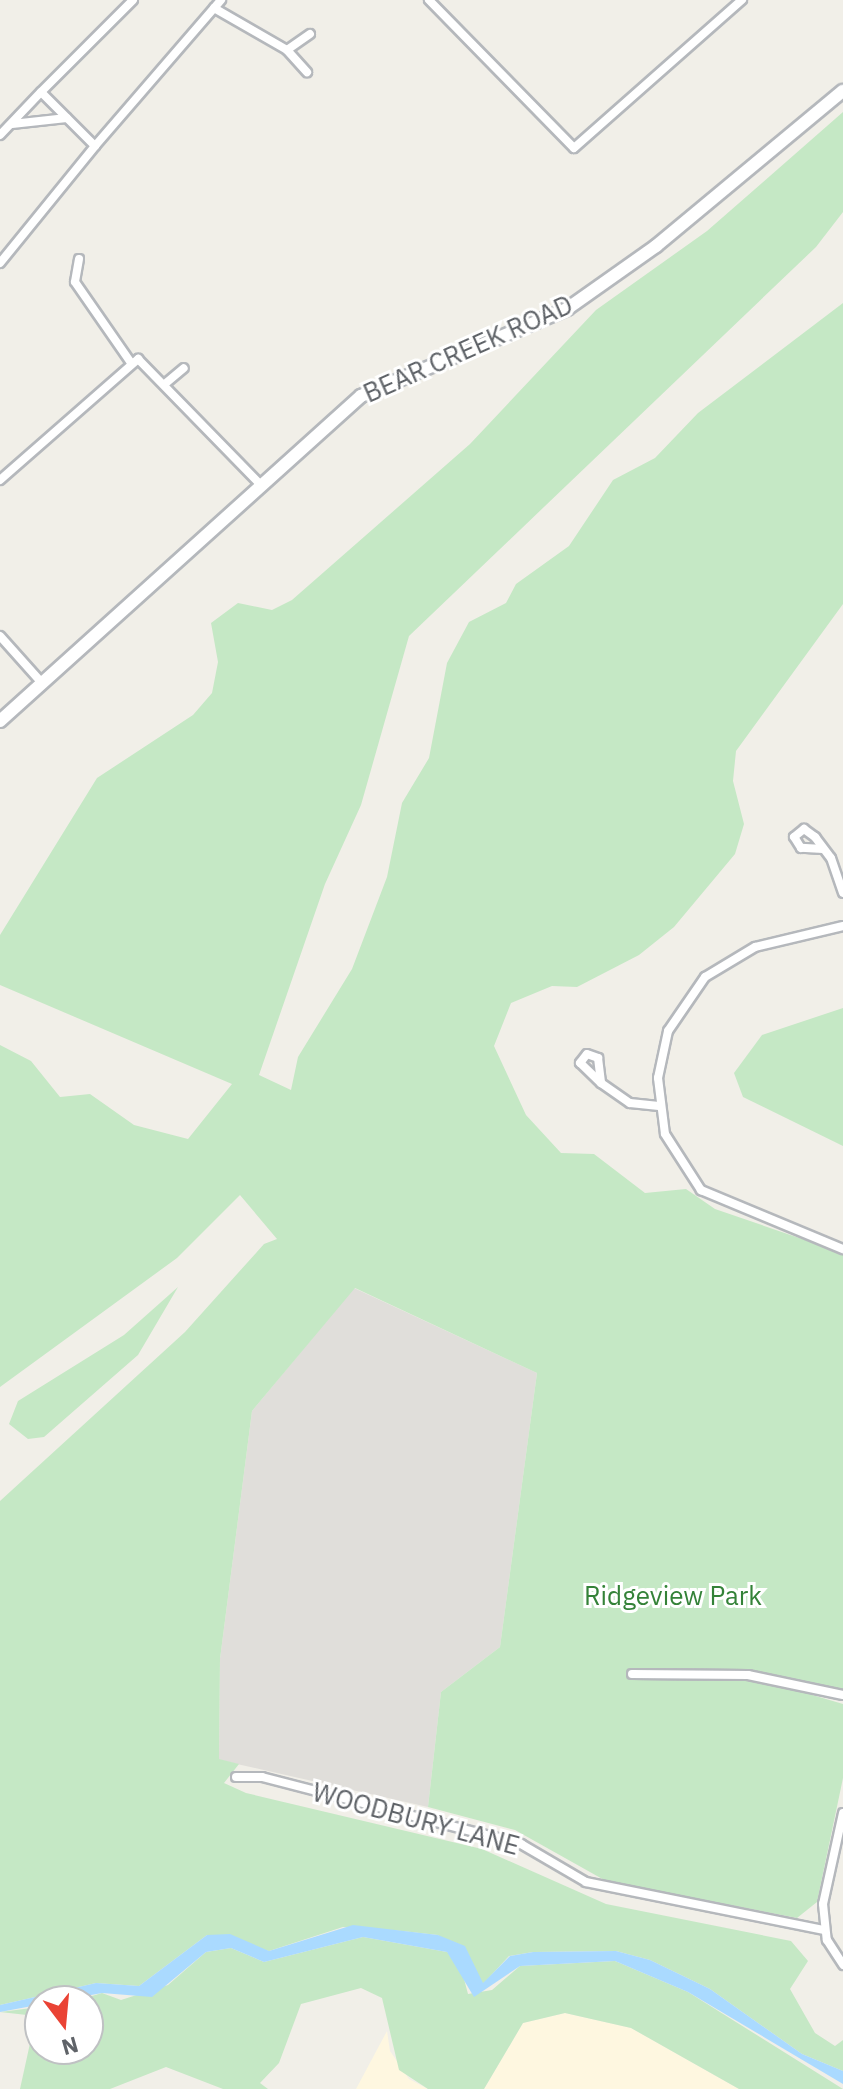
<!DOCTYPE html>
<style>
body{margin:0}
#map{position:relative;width:843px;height:2089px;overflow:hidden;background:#f1efe8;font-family:"IBM Plex Sans",sans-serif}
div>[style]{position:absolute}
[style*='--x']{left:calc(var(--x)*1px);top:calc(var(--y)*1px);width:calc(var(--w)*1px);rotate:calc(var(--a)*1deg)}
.commercial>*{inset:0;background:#fef7e0}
.industrial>*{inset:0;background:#e0deda}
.green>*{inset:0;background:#c5e8c5}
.water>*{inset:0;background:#aadaff}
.roads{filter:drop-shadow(2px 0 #b5b8bc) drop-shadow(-2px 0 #b5b8bc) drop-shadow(0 2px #b5b8bc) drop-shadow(0 -2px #b5b8bc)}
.street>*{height:8px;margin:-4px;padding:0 4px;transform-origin:4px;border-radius:4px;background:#fff}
.secondary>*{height:12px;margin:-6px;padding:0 6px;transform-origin:6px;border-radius:6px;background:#fff}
span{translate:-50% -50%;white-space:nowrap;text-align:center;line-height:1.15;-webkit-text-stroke:6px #fff;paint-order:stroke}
.street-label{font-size:26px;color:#5f6368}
.park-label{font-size:26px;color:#348238}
.north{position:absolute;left:24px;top:1985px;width:80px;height:80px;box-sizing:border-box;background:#fff;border:2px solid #bfc1c3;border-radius:50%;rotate:164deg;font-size:22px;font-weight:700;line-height:32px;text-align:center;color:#5f6368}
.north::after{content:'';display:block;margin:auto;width:28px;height:36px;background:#ea4335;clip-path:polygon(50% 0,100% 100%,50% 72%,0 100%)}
</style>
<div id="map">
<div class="commercial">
<div style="clip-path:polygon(565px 2013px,631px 2028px,739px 2089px,484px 2089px,523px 2023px)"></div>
<div style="clip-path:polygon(387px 2031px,390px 2051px,409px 2079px,428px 2089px,356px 2089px)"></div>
</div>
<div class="industrial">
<div style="clip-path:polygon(354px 1288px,537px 1373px,500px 1647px,441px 1692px,428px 1807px,219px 1760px,220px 1659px,252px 1411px)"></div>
</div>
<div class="green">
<div style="clip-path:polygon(843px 112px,843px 212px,816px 247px,409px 636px,361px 805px,325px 884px,259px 1075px,291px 1090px,298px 1057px,352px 969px,387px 877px,402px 803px,429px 758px,447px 663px,469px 622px,506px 603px,516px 584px,569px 546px,613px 480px,655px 458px,698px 413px,843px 303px,843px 604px,736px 751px,733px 781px,744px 824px,735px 854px,674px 927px,639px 955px,577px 987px,552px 986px,511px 1003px,494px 1046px,526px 1115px,561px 1153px,594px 1154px,645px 1193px,686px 1189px,715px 1209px,843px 1253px,843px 1690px,814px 1686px,809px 1694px,843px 1704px,843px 1778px,817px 1902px,797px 1918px,606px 1881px,515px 1830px,428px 1807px,441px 1692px,500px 1647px,537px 1373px,355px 1288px,252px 1411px,220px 1659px,219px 1759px,239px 1764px,224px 1783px,246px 1793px,482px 1849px,606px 1904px,791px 1941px,808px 1961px,790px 1989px,815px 2033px,835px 2046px,843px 2040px,843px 2071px,802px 2054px,710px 1989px,650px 1960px,616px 1951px,533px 1952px,509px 1956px,483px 1984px,438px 1935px,402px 1931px,343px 1927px,269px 1951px,207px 1935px,139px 1986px,96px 1983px,0 2005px,0 1501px,185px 1332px,264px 1244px,277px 1239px,240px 1195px,177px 1258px,0 1387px,0 1045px,31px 1061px,60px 1097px,90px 1094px,134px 1125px,188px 1139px,232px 1084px,0 985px,0 935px,97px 778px,193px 715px,212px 693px,218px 662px,211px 623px,238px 603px,272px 610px,292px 600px,470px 444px,596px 310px,707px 231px)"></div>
<div style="clip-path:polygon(843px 1008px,843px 1146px,743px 1097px,734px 1073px,762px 1035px)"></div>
<div style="clip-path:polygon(178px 1287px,138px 1355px,44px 1437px,28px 1439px,9px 1424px,18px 1401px,124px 1335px)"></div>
<div style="clip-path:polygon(363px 1937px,447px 1952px,459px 1960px,468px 1994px,492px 1990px,520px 1966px,615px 1961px,688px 1992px,843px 2089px,739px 2089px,631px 2028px,565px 2013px,523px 2023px,484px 2089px,428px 2089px,399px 2070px,382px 1998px,361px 1988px,301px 2004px,279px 2063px,260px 2083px,268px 2089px,223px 2089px,166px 2067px,110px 2089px,20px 2089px,36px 2016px,0 2012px,40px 2007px,40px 2049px,88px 2049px,88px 2001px,75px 2001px,102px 1993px,121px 2000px,168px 1985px,206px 1952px,231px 1948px,264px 1962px)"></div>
</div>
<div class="water">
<div style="clip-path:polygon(353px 1925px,438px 1935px,465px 1946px,483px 1983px,510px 1956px,533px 1952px,616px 1951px,650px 1960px,710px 1989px,802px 2054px,843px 2071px,843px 2084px,688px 1992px,615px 1961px,520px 1966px,474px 1997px,447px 1952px,363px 1937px,264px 1962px,231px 1948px,206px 1952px,152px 1997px,102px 1993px,0 2012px,0 2005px,96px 1983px,139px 1986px,207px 1935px,230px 1934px,269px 1951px)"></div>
</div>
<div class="roads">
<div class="street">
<div style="--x:429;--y:0;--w:207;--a:45.6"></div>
<div style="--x:574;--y:148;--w:224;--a:-41.4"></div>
<div style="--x:214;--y:8;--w:84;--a:29.9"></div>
<div style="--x:287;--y:50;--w:28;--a:-35"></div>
<div style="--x:287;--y:50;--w:30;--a:48"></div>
<div style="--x:12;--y:124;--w:55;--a:-6.2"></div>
<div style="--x:0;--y:135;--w:59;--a:-46.4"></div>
<div style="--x:95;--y:146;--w:193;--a:-49.2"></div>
<div style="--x:79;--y:259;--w:23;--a:100"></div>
<div style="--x:75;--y:282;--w:98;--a:55.3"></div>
<div style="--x:0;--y:263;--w:151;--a:-50.9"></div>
<div style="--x:95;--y:146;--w:76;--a:-135"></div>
<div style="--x:41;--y:92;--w:130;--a:-45"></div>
<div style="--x:166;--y:383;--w:23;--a:-40"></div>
<div style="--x:0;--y:480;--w:184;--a:-41.2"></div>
<div style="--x:138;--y:359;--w:177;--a:45.7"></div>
<div style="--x:0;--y:636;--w:63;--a:48.2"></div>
<div style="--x:823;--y:849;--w:22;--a:-177"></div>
<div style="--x:801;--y:848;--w:13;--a:-122"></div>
<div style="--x:794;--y:837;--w:13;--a:-39"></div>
<div style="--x:804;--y:829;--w:14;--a:36"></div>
<div style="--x:815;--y:837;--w:26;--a:53"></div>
<div style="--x:831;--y:858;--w:37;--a:71"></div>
<div style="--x:843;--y:926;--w:90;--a:166.6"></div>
<div style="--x:755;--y:947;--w:58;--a:149"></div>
<div style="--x:705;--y:977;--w:65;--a:124.4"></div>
<div style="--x:668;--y:1031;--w:48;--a:102"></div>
<div style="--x:658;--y:1078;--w:56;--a:82.9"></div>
<div style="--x:665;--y:1134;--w:67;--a:57.3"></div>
<div style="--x:701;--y:1190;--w:154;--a:22.6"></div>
<div style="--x:587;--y:1054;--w:12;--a:20"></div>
<div style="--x:598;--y:1058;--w:25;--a:83"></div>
<div style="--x:601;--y:1083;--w:29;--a:-136"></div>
<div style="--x:580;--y:1063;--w:11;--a:-52"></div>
<div style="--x:601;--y:1083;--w:35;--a:35"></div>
<div style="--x:630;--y:1103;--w:29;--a:6"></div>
<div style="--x:632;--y:1674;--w:116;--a:0.5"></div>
<div style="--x:748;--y:1675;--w:97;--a:11.9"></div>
<div style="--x:236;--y:1777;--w:26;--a:0"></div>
<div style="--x:262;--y:1777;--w:268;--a:14.5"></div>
<div style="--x:521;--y:1844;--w:75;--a:30.3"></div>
<div style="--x:586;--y:1882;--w:243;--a:11.4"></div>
<div style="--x:843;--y:1813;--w:93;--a:102.4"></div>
<div style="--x:823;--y:1904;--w:36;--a:84"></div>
<div style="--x:827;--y:1940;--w:30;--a:57"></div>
</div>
<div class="secondary">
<div style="--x:0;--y:721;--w:486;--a:-42"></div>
<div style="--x:361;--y:396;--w:224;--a:-22.9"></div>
<div style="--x:567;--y:309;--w:109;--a:-35.3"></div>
<div style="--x:656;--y:246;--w:243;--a:-39.7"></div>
</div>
</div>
<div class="street-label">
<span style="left:468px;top:349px;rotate:-24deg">BEAR CREEK ROAD</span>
<span style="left:416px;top:1819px;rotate:15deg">WOODBURY LANE</span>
</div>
<div class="park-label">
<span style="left:673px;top:1596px">Ridgeview Park</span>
</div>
<div class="north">N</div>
</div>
